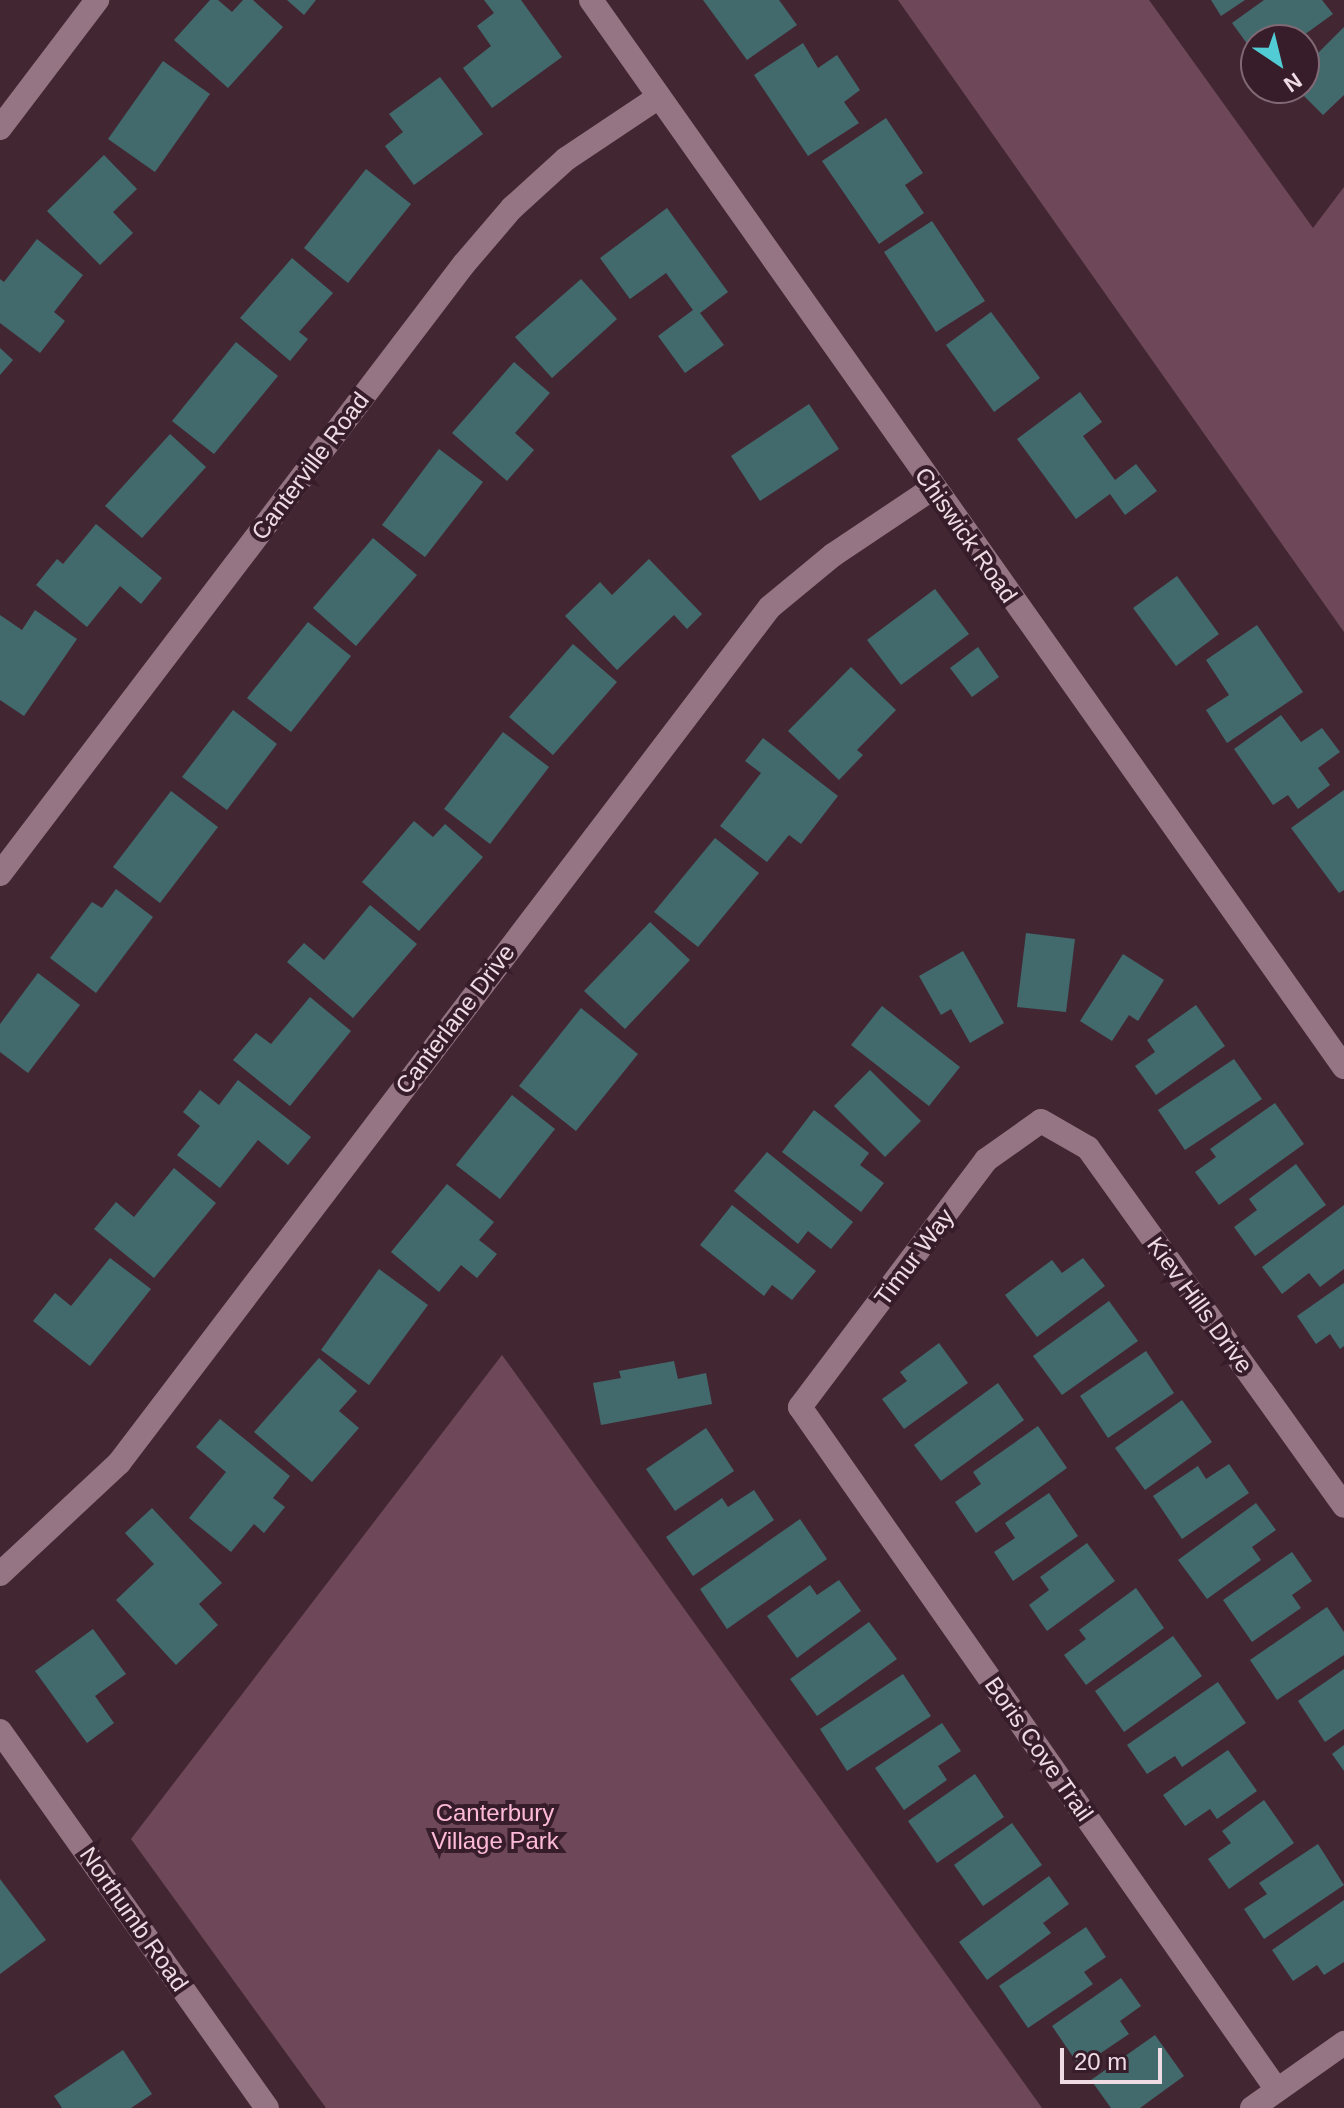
<!DOCTYPE html>
<style>
body{margin:0}
#map{position:relative;width:1344px;height:2108px;overflow:hidden;background:#422733;font-family:Helvetica,sans-serif}
div>[style]{position:absolute}
[style*='--x']{left:calc(var(--x)*1px);top:calc(var(--y)*1px);width:calc(var(--w)*1px);rotate:calc(var(--a)*1deg)}
.green>*{inset:0;background:#6e4859}
.building>*{inset:0;background:#426a6d}
.street>*{height:24px;margin:-12px;padding:0 12px;transform-origin:12px;border-radius:12px;background:#957583}
span{translate:-50% -50%;white-space:nowrap;text-align:center;line-height:1.15;-webkit-text-stroke:8px #371d2a;paint-order:stroke}
.street-label{font-size:24px;color:#eedbe3}
.park-label{font-size:24px;color:#febad8}
.north{position:absolute;left:1240px;top:24px;width:80px;height:80px;box-sizing:border-box;background:#371d2a;border:2px solid #806974;border-radius:50%;rotate:145deg;font-size:22px;font-weight:700;line-height:32px;text-align:center;color:#eedbe3}
.north::after{content:'';display:block;margin:auto;width:28px;height:36px;background:#51ccd5;clip-path:polygon(50% 0,100% 100%,50% 72%,0 100%)}
.scale{position:absolute;left:1060px;top:2048px;width:102px;height:36px;box-sizing:border-box;border:4px solid #eedbe3;border-top:0;padding-left:10px;font-size:24px;line-height:28px;white-space:nowrap;color:#eedbe3;-webkit-text-stroke:6px #371d2a;paint-order:stroke}
</style>
<div id="map">
<div class="green">
<div style="clip-path:polygon(898px 0,1149px 0,1313px 228px,1344px 187px,1344px 632px)"></div>
<div style="clip-path:polygon(502px 1355px,533px 1398px,1042px 2108px,326px 2108px,131px 1839px)"></div>
</div>
<div class="building">
<div style="clip-path:polygon(210px 0,218px 0,232px 12px,243px 0,253px 0,283px 27px,228px 88px,174px 40px)"></div>
<div style="clip-path:polygon(287px 0,316px 0,304px 15px)"></div>
<div style="clip-path:polygon(484px 0,521px 0,562px 57px,492px 108px,463px 68px,491px 46px,477px 26px,494px 13px)"></div>
<div style="clip-path:polygon(703px 0,779px 0,797px 25px,747px 60px)"></div>
<div style="clip-path:polygon(1211px 0,1245px 0,1221px 16px)"></div>
<div style="clip-path:polygon(1264px 0,1322px 0,1333px 14px,1297px 40px,1256px 40px,1256px 56px,1232px 23px)"></div>
<div style="clip-path:polygon(1344px 27px,1344px 95px,1323px 115px,1296px 88px,1304px 88px,1304px 67px)"></div>
<div style="clip-path:polygon(803px 43px,818px 68px,837px 55px,860px 90px,844px 102px,859px 123px,808px 156px,754px 75px)"></div>
<div style="clip-path:polygon(163px 61px,210px 94px,155px 172px,108px 139px)"></div>
<div style="clip-path:polygon(440px 77px,483px 134px,414px 185px,385px 146px,403px 132px,389px 114px)"></div>
<div style="clip-path:polygon(886px 118px,923px 173px,905px 185px,924px 213px,879px 244px,822px 161px)"></div>
<div style="clip-path:polygon(104px 155px,137px 189px,113px 212px,133px 233px,100px 265px,47px 211px)"></div>
<div style="clip-path:polygon(366px 169px,411px 204px,348px 283px,304px 248px)"></div>
<div style="clip-path:polygon(667px 208px,728px 292px,700px 313px,724px 345px,685px 373px,658px 336px,693px 310px,666px 273px,630px 299px,600px 258px)"></div>
<div style="clip-path:polygon(932px 221px,985px 301px,936px 332px,884px 252px)"></div>
<div style="clip-path:polygon(37px 239px,83px 275px,54px 312px,65px 321px,40px 353px,0 323px,0 279px,4px 282px)"></div>
<div style="clip-path:polygon(292px 258px,333px 293px,299px 332px,308px 339px,290px 361px,240px 318px)"></div>
<div style="clip-path:polygon(581px 279px,617px 319px,552px 378px,515px 337px)"></div>
<div style="clip-path:polygon(991px 312px,1040px 378px,994px 412px,946px 345px)"></div>
<div style="clip-path:polygon(236px 342px,278px 376px,214px 454px,172px 421px)"></div>
<div style="clip-path:polygon(0 348px,13px 360px,0 375px)"></div>
<div style="clip-path:polygon(514px 362px,550px 393px,515px 433px,534px 450px,507px 481px,452px 433px)"></div>
<div style="clip-path:polygon(1080px 392px,1102px 422px,1083px 436px,1115px 480px,1136px 464px,1157px 491px,1125px 515px,1110px 494px,1076px 519px,1017px 439px)"></div>
<div style="clip-path:polygon(809px 404px,839px 449px,760px 501px,731px 456px)"></div>
<div style="clip-path:polygon(170px 434px,206px 467px,142px 538px,105px 506px)"></div>
<div style="clip-path:polygon(439px 449px,483px 482px,425px 557px,382px 525px)"></div>
<div style="clip-path:polygon(96px 524px,162px 578px,141px 604px,120px 586px,87px 627px,36px 585px,57px 559px,63px 564px)"></div>
<div style="clip-path:polygon(373px 538px,417px 575px,356px 646px,313px 608px)"></div>
<div style="clip-path:polygon(649px 559px,702px 614px,687px 629px,674px 615px,617px 670px,565px 616px,600px 582px,612px 595px)"></div>
<div style="clip-path:polygon(1177px 576px,1219px 634px,1176px 666px,1133px 608px)"></div>
<div style="clip-path:polygon(935px 589px,969px 634px,901px 685px,867px 640px)"></div>
<div style="clip-path:polygon(35px 610px,77px 639px,24px 716px,0 700px,0 615px,22px 630px)"></div>
<div style="clip-path:polygon(308px 622px,351px 656px,291px 732px,247px 698px)"></div>
<div style="clip-path:polygon(1257px 625px,1303px 692px,1227px 743px,1206px 710px,1229px 695px,1206px 660px)"></div>
<div style="clip-path:polygon(573px 644px,617px 682px,553px 755px,509px 717px)"></div>
<div style="clip-path:polygon(978px 647px,999px 677px,972px 697px,950px 668px)"></div>
<div style="clip-path:polygon(851px 667px,896px 710px,857px 750px,863px 755px,839px 780px,788px 731px)"></div>
<div style="clip-path:polygon(233px 710px,277px 744px,227px 810px,182px 777px)"></div>
<div style="clip-path:polygon(1281px 715px,1301px 742px,1322px 728px,1340px 752px,1318px 768px,1330px 785px,1298px 809px,1288px 795px,1273px 805px,1234px 749px)"></div>
<div style="clip-path:polygon(503px 732px,549px 767px,490px 844px,444px 809px)"></div>
<div style="clip-path:polygon(763px 738px,838px 796px,801px 844px,789px 835px,767px 862px,720px 826px,761px 773px,745px 761px)"></div>
<div style="clip-path:polygon(1344px 790px,1344px 890px,1339px 893px,1291px 828px)"></div>
<div style="clip-path:polygon(171px 791px,218px 827px,160px 903px,113px 867px)"></div>
<div style="clip-path:polygon(414px 821px,433px 837px,445px 824px,483px 857px,419px 931px,362px 882px)"></div>
<div style="clip-path:polygon(715px 838px,759px 873px,698px 947px,654px 912px)"></div>
<div style="clip-path:polygon(116px 889px,153px 917px,96px 993px,50px 958px,92px 902px,102px 908px)"></div>
<div style="clip-path:polygon(370px 905px,417px 944px,353px 1018px,287px 962px,304px 943px,324px 960px)"></div>
<div style="clip-path:polygon(650px 922px,690px 960px,625px 1029px,584px 991px)"></div>
<div style="clip-path:polygon(1026px 933px,1075px 939px,1066px 1012px,1017px 1007px)"></div>
<div style="clip-path:polygon(963px 951px,1004px 1023px,970px 1043px,951px 1009px,941px 1015px,919px 976px)"></div>
<div style="clip-path:polygon(1123px 954px,1164px 980px,1138px 1021px,1129px 1015px,1112px 1041px,1080px 1021px)"></div>
<div style="clip-path:polygon(38px 973px,80px 1005px,28px 1073px,0 1052px,0 1024px)"></div>
<div style="clip-path:polygon(310px 997px,351px 1031px,290px 1106px,233px 1060px,256px 1033px,271px 1044px)"></div>
<div style="clip-path:polygon(1196px 1005px,1225px 1046px,1156px 1095px,1135px 1066px,1155px 1052px,1147px 1040px)"></div>
<div style="clip-path:polygon(882px 1006px,960px 1067px,929px 1106px,851px 1045px)"></div>
<div style="clip-path:polygon(581px 1008px,638px 1054px,576px 1131px,519px 1086px)"></div>
<div style="clip-path:polygon(1234px 1059px,1262px 1099px,1185px 1150px,1158px 1110px)"></div>
<div style="clip-path:polygon(870px 1070px,921px 1121px,885px 1157px,834px 1106px)"></div>
<div style="clip-path:polygon(238px 1080px,311px 1137px,288px 1165px,258px 1140px,220px 1188px,177px 1155px,200px 1126px,183px 1112px,200px 1090px,219px 1105px)"></div>
<div style="clip-path:polygon(512px 1095px,555px 1129px,500px 1199px,456px 1165px)"></div>
<div style="clip-path:polygon(1275px 1103px,1304px 1144px,1219px 1205px,1195px 1172px,1216px 1157px,1210px 1149px)"></div>
<div style="clip-path:polygon(814px 1110px,869px 1153px,860px 1165px,884px 1183px,861px 1212px,782px 1152px)"></div>
<div style="clip-path:polygon(767px 1152px,853px 1222px,831px 1249px,808px 1231px,798px 1244px,734px 1191px)"></div>
<div style="clip-path:polygon(1296px 1164px,1326px 1205px,1255px 1256px,1234px 1227px,1257px 1210px,1249px 1199px)"></div>
<div style="clip-path:polygon(174px 1168px,216px 1203px,154px 1278px,94px 1229px,116px 1202px,134px 1217px)"></div>
<div style="clip-path:polygon(447px 1184px,494px 1222px,479px 1240px,497px 1254px,477px 1278px,461px 1265px,439px 1292px,391px 1252px)"></div>
<div style="clip-path:polygon(732px 1205px,816px 1271px,792px 1300px,772px 1285px,764px 1296px,700px 1245px)"></div>
<div style="clip-path:polygon(1344px 1205px,1344px 1269px,1320px 1287px,1309px 1273px,1282px 1294px,1262px 1267px)"></div>
<div style="clip-path:polygon(110px 1258px,151px 1289px,90px 1366px,33px 1321px,55px 1293px,71px 1306px)"></div>
<div style="clip-path:polygon(1083px 1258px,1105px 1286px,1037px 1337px,1005px 1295px,1052px 1260px,1062px 1273px)"></div>
<div style="clip-path:polygon(379px 1269px,428px 1305px,369px 1385px,321px 1350px)"></div>
<div style="clip-path:polygon(1344px 1283px,1344px 1346px,1340px 1349px,1330px 1334px,1316px 1344px,1297px 1316px)"></div>
<div style="clip-path:polygon(1109px 1301px,1138px 1341px,1062px 1395px,1033px 1356px)"></div>
<div style="clip-path:polygon(939px 1343px,968px 1383px,904px 1429px,882px 1399px,907px 1381px,900px 1372px)"></div>
<div style="clip-path:polygon(1146px 1351px,1174px 1393px,1108px 1438px,1080px 1396px)"></div>
<div style="clip-path:polygon(319px 1358px,357px 1391px,339px 1411px,359px 1428px,312px 1482px,254px 1432px)"></div>
<div style="clip-path:polygon(674px 1361px,678px 1379px,706px 1373px,712px 1404px,601px 1425px,593px 1383px,621px 1378px,619px 1371px)"></div>
<div style="clip-path:polygon(998px 1383px,1024px 1420px,941px 1481px,914px 1445px)"></div>
<div style="clip-path:polygon(1182px 1400px,1212px 1442px,1145px 1490px,1115px 1448px)"></div>
<div style="clip-path:polygon(220px 1419px,290px 1476px,273px 1498px,285px 1507px,264px 1533px,254px 1524px,231px 1552px,189px 1518px,226px 1472px,196px 1447px)"></div>
<div style="clip-path:polygon(1038px 1426px,1067px 1468px,976px 1533px,955px 1502px,981px 1484px,973px 1472px)"></div>
<div style="clip-path:polygon(706px 1428px,734px 1471px,675px 1511px,646px 1469px)"></div>
<div style="clip-path:polygon(1229px 1464px,1249px 1493px,1182px 1539px,1153px 1496px,1198px 1466px,1206px 1479px)"></div>
<div style="clip-path:polygon(754px 1490px,774px 1520px,693px 1576px,666px 1537px,722px 1498px,728px 1507px)"></div>
<div style="clip-path:polygon(1049px 1493px,1078px 1536px,1013px 1581px,994px 1552px,1015px 1538px,1005px 1523px)"></div>
<div style="clip-path:polygon(1256px 1503px,1276px 1530px,1252px 1547px,1261px 1560px,1207px 1599px,1178px 1560px)"></div>
<div style="clip-path:polygon(152px 1508px,222px 1583px,199px 1604px,218px 1625px,176px 1665px,116px 1600px,154px 1564px,125px 1533px)"></div>
<div style="clip-path:polygon(800px 1519px,827px 1559px,727px 1629px,700px 1589px)"></div>
<div style="clip-path:polygon(1087px 1543px,1115px 1581px,1047px 1631px,1029px 1605px,1049px 1590px,1040px 1577px)"></div>
<div style="clip-path:polygon(1292px 1552px,1312px 1581px,1292px 1595px,1301px 1608px,1252px 1642px,1223px 1600px)"></div>
<div style="clip-path:polygon(839px 1580px,861px 1611px,797px 1658px,767px 1616px,810px 1585px,817px 1595px)"></div>
<div style="clip-path:polygon(1136px 1588px,1164px 1628px,1086px 1685px,1064px 1655px,1086px 1639px,1079px 1630px)"></div>
<div style="clip-path:polygon(1327px 1607px,1344px 1632px,1344px 1655px,1277px 1700px,1250px 1660px)"></div>
<div style="clip-path:polygon(869px 1622px,897px 1659px,817px 1716px,790px 1679px)"></div>
<div style="clip-path:polygon(93px 1629px,126px 1674px,95px 1696px,114px 1723px,87px 1743px,35px 1671px)"></div>
<div style="clip-path:polygon(1173px 1636px,1202px 1676px,1124px 1732px,1095px 1691px)"></div>
<div style="clip-path:polygon(1344px 1669px,1344px 1729px,1325px 1742px,1298px 1701px)"></div>
<div style="clip-path:polygon(903px 1674px,931px 1716px,847px 1771px,820px 1729px)"></div>
<div style="clip-path:polygon(1218px 1682px,1246px 1723px,1182px 1767px,1175px 1756px,1147px 1774px,1127px 1745px)"></div>
<div style="clip-path:polygon(942px 1723px,961px 1751px,938px 1766px,947px 1780px,904px 1810px,875px 1768px)"></div>
<div style="clip-path:polygon(1344px 1745px,1344px 1771px,1332px 1754px)"></div>
<div style="clip-path:polygon(1228px 1750px,1257px 1791px,1217px 1819px,1210px 1809px,1185px 1826px,1163px 1795px)"></div>
<div style="clip-path:polygon(975px 1774px,1004px 1817px,937px 1863px,908px 1821px)"></div>
<div style="clip-path:polygon(1264px 1800px,1294px 1843px,1229px 1889px,1208px 1859px,1231px 1843px,1222px 1831px)"></div>
<div style="clip-path:polygon(1012px 1823px,1042px 1865px,983px 1906px,954px 1865px)"></div>
<div style="clip-path:polygon(1318px 1844px,1344px 1885px,1264px 1939px,1244px 1909px,1267px 1894px,1259px 1883px)"></div>
<div style="clip-path:polygon(1049px 1876px,1069px 1904px,1043px 1923px,1051px 1933px,987px 1980px,959px 1942px)"></div>
<div style="clip-path:polygon(0 1879px,46px 1940px,0 1974px)"></div>
<div style="clip-path:polygon(1344px 1900px,1344px 1962px,1324px 1975px,1317px 1965px,1293px 1981px,1272px 1950px)"></div>
<div style="clip-path:polygon(1086px 1927px,1106px 1957px,1084px 1972px,1093px 1984px,1028px 2028px,999px 1986px)"></div>
<div style="clip-path:polygon(1121px 1978px,1141px 2006px,1120px 2021px,1129px 2034px,1080px 2067px,1052px 2026px)"></div>
<div style="clip-path:polygon(1155px 2035px,1184px 2076px,1140px 2108px,1111px 2108px,1091px 2080px)"></div>
<div style="clip-path:polygon(123px 2050px,152px 2094px,131px 2108px,62px 2108px,54px 2096px)"></div>
</div>
<div class="street">
<div style="--x:591;--y:0;--w:1306;--a:54.79"></div>
<div style="--x:0;--y:128;--w:161;--a:-52.8"></div>
<div style="--x:0;--y:874;--w:766;--a:-52.74"></div>
<div style="--x:464;--y:264;--w:74;--a:-49.4"></div>
<div style="--x:512;--y:208;--w:73;--a:-42.2"></div>
<div style="--x:566;--y:159;--w:112;--a:-33.7"></div>
<div style="--x:0;--y:1574;--w:163;--a:-43"></div>
<div style="--x:119;--y:1463;--w:1075;--a:-52.75"></div>
<div style="--x:770;--y:607;--w:82;--a:-39.5"></div>
<div style="--x:833;--y:555;--w:120;--a:-33.8"></div>
<div style="--x:0;--y:1731;--w:462;--a:54.7"></div>
<div style="--x:1277;--y:2090;--w:833;--a:-124.93"></div>
<div style="--x:800;--y:1407;--w:309;--a:-53"></div>
<div style="--x:986;--y:1160;--w:67;--a:-35.3"></div>
<div style="--x:1041;--y:1121;--w:54;--a:29.9"></div>
<div style="--x:1088;--y:1148;--w:440;--a:54.4"></div>
<div style="--x:1252;--y:2108;--w:113;--a:-35.2"></div>
</div>
<div class="street-label">
<span style="left:310px;top:466px;rotate:-53deg">Canterville Road</span>
<span style="left:966px;top:535px;rotate:55deg">Chiswick Road</span>
<span style="left:455px;top:1019px;rotate:-53deg">Canterlane Drive</span>
<span style="left:914px;top:1257px;rotate:-53deg">Timur Way</span>
<span style="left:1200px;top:1305px;rotate:54deg">Kiev Hills Drive</span>
<span style="left:1039px;top:1749px;rotate:55deg">Boris Cove Trail</span>
<span style="left:134px;top:1919px;rotate:55deg">Northumb Road</span>
</div>
<div class="park-label">
<span style="left:495px;top:1827px">Canterbury<br>Village Park</span>
</div>
<div class="north">N</div>
<div class="scale">20 m</div>
</div>
